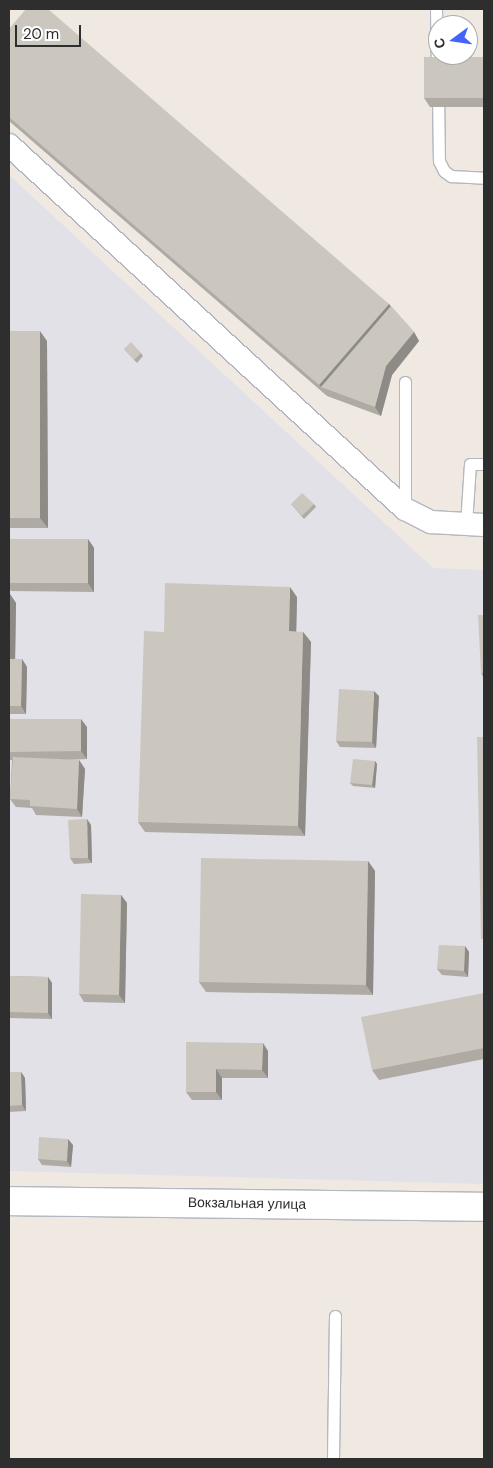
<!DOCTYPE html>
<meta charset="utf-8">
<style>
body{margin:0}
#map{position:relative;width:493px;height:1468px;overflow:hidden;background:#efe9e1;font-family:"DM Sans",sans-serif}
div>[style]{position:absolute}
[style*='--x']{left:calc(var(--x)*1px);top:calc(var(--y)*1px);width:calc(var(--w)*1px);rotate:calc(var(--a)*1deg)}
.industrial>*{inset:0;background:#e3e1e8}
.roads{filter:drop-shadow(1px 0 #b4b7c1) drop-shadow(-1px 0 #b4b7c1) drop-shadow(0 1px #b4b7c1) drop-shadow(0 -1px #b4b7c1)}
.lane>*{height:11px;margin:-5.5px;padding:0 5.5px;transform-origin:5.5px;border-radius:5.5px;background:#fff}
.street>*{height:22px;margin:-11px;padding:0 11px;transform-origin:11px;border-radius:11px;background:#fff}
.secondary>*{height:28px;margin:-14px;padding:0 14px;transform-origin:14px;border-radius:14px;background:#fff}
.wall>*{inset:0;background:#afaba4}
.shaded-wall>*{inset:0;background:#8e8b86}
.building>*{inset:0;background:#cbc7bf}
span{translate:-50% -50%;white-space:nowrap;text-align:center;line-height:1.15;-webkit-text-stroke:4px #fff;paint-order:stroke}
.street-label{font-size:14px;color:#2e2e2e}
.frame{position:absolute;inset:0;border:10px solid #2e2e2e;pointer-events:none}
.north{position:absolute;left:428px;top:15px;width:50px;height:50px;box-sizing:border-box;background:#fff;border:1px solid #ababab;border-radius:50%;rotate:256deg;font-size:14px;font-weight:700;line-height:20px;text-align:center;color:#2e2e2e}
.north::after{content:'';display:block;margin:auto;width:18px;height:22px;background:#4264fb;clip-path:polygon(50% 0,100% 100%,50% 72%,0 100%)}
.scale{position:absolute;left:15px;top:25px;width:66px;height:22px;box-sizing:border-box;border:2px solid #2e2e2e;border-top:0;padding-left:6px;font-size:15px;line-height:18px;white-space:nowrap;color:#2e2e2e;-webkit-text-stroke:4px #fff;paint-order:stroke}
</style>
<div id="map">
<div class="industrial">
<div style="clip-path:polygon(9px 175px,433px 568px,484px 570px,484px 1184px,9px 1171px)"></div>
</div>
<div class="roads">
<div class="lane">
<div style="--x:436;--y:9;--w:63;--a:89.1"></div>
<div style="--x:438;--y:93;--w:68;--a:89.2"></div>
<div style="--x:439;--y:161;--w:11;--a:63"></div>
<div style="--x:444;--y:171;--w:9;--a:36"></div>
<div style="--x:451;--y:176;--w:33;--a:3"></div>
<div style="--x:405;--y:507;--w:125;--a:-90"></div>
<div style="--x:466;--y:524;--w:60;--a:-86.2"></div>
<div style="--x:470;--y:464;--w:14;--a:0"></div>
<div style="--x:333;--y:1459;--w:143;--a:-89.2"></div>
</div>
<div class="street">
<div style="--x:9;--y:145;--w:538;--a:42.59"></div>
<div style="--x:405;--y:509;--w:29;--a:27"></div>
<div style="--x:431;--y:522;--w:53;--a:3.2"></div>
</div>
<div class="secondary">
<div style="--x:9;--y:1201;--w:475;--a:0.7"></div>
</div>
</div>
<div class="wall">
<div style="clip-path:polygon(9px 29px,389px 304px,414px 332px,419px 341px,392px 375px,381px 416px,327px 396px,9px 121px)"></div>
<div style="clip-path:polygon(484px 57px,484px 107px,430px 107px,424px 98px)"></div>
<div style="clip-path:polygon(9px 331px,47px 341px,48px 528px,9px 528px)"></div>
<div style="clip-path:polygon(124px 349px,141px 353px,143px 356px,137px 363px)"></div>
<div style="clip-path:polygon(291px 504px,314px 504px,316px 507px,304px 519px)"></div>
<div style="clip-path:polygon(9px 539px,88px 539px,94px 548px,94px 592px,11px 591px,9px 588px)"></div>
<div style="clip-path:polygon(9px 594px,10px 594px,16px 603px,15px 659px,22px 659px,27px 667px,26px 714px,9px 714px)"></div>
<div style="clip-path:polygon(297px 597px,296px 632px,303px 632px,311px 642px,305px 836px,145px 832px,138px 822px,164px 632px)"></div>
<div style="clip-path:polygon(484px 615px,484px 679px,481px 673px)"></div>
<div style="clip-path:polygon(379px 696px,376px 748px,340px 747px,336px 741px)"></div>
<div style="clip-path:polygon(9px 719px,87px 727px,87px 759px,68px 760px,79px 760px,85px 769px,82px 817px,36px 815px,32px 808px,16px 807px,10px 799px,12px 760px,9px 760px)"></div>
<div style="clip-path:polygon(375px 761px,377px 764px,375px 788px,353px 786px,350px 783px)"></div>
<div style="clip-path:polygon(91px 825px,92px 863px,74px 864px,70px 858px)"></div>
<div style="clip-path:polygon(368px 861px,375px 871px,373px 995px,206px 992px,199px 982px)"></div>
<div style="clip-path:polygon(121px 895px,127px 903px,125px 1003px,84px 1002px,79px 994px)"></div>
<div style="clip-path:polygon(465px 946px,469px 952px,468px 977px,442px 975px,437px 969px)"></div>
<div style="clip-path:polygon(9px 976px,48px 977px,52px 983px,52px 1019px,9px 1018px)"></div>
<div style="clip-path:polygon(484px 993px,484px 1059px,379px 1080px,372px 1070px)"></div>
<div style="clip-path:polygon(186px 1042px,268px 1051px,268px 1078px,222px 1078px,222px 1100px,192px 1100px,186px 1092px)"></div>
<div style="clip-path:polygon(9px 1072px,21px 1072px,25px 1078px,26px 1111px,9px 1112px)"></div>
<div style="clip-path:polygon(73px 1145px,71px 1167px,42px 1165px,38px 1159px)"></div>
</div>
<div class="shaded-wall">
<div style="clip-path:polygon(389px 304px,396px 314px,321px 387px,319px 385px)"></div>
<div style="clip-path:polygon(40px 331px,47px 341px,48px 528px,40px 518px)"></div>
<div style="clip-path:polygon(414px 332px,419px 341px,392px 375px,381px 416px,375px 407px,386px 366px)"></div>
<div style="clip-path:polygon(88px 539px,94px 548px,94px 592px,88px 583px)"></div>
<div style="clip-path:polygon(290px 587px,297px 597px,296px 642px,289px 631px)"></div>
<div style="clip-path:polygon(10px 594px,16px 603px,15px 667px,9px 659px)"></div>
<div style="clip-path:polygon(303px 632px,311px 642px,305px 836px,298px 826px)"></div>
<div style="clip-path:polygon(22px 659px,27px 667px,26px 714px,21px 706px)"></div>
<div style="clip-path:polygon(374px 691px,379px 696px,376px 748px,372px 742px)"></div>
<div style="clip-path:polygon(81px 719px,87px 727px,87px 759px,81px 751px)"></div>
<div style="clip-path:polygon(79px 760px,85px 769px,82px 817px,77px 809px)"></div>
<div style="clip-path:polygon(375px 761px,377px 764px,375px 788px,372px 785px)"></div>
<div style="clip-path:polygon(87px 819px,91px 825px,92px 863px,88px 858px)"></div>
<div style="clip-path:polygon(368px 861px,375px 871px,373px 995px,366px 985px)"></div>
<div style="clip-path:polygon(121px 895px,127px 903px,125px 1003px,119px 995px)"></div>
<div style="clip-path:polygon(465px 946px,469px 952px,468px 977px,464px 971px)"></div>
<div style="clip-path:polygon(48px 977px,52px 983px,52px 1019px,48px 1013px)"></div>
<div style="clip-path:polygon(263px 1043px,268px 1051px,268px 1078px,262px 1070px)"></div>
<div style="clip-path:polygon(216px 1069px,222px 1078px,222px 1100px,216px 1092px)"></div>
<div style="clip-path:polygon(21px 1072px,25px 1078px,26px 1111px,22px 1105px)"></div>
<div style="clip-path:polygon(68px 1139px,73px 1145px,71px 1167px,67px 1161px)"></div>
</div>
<div class="building">
<div style="clip-path:polygon(26px 9px,48px 9px,389px 304px,319px 385px,9px 117px,9px 29px)"></div>
<div style="clip-path:polygon(424px 57px,484px 57px,484px 98px,424px 98px)"></div>
<div style="clip-path:polygon(391px 306px,414px 332px,386px 366px,375px 407px,321px 387px)"></div>
<div style="clip-path:polygon(9px 331px,40px 331px,40px 518px,9px 518px)"></div>
<div style="clip-path:polygon(131px 342px,141px 353px,134px 360px,124px 349px)"></div>
<div style="clip-path:polygon(302px 493px,314px 504px,302px 516px,291px 504px)"></div>
<div style="clip-path:polygon(9px 539px,88px 539px,88px 583px,9px 583px)"></div>
<div style="clip-path:polygon(165px 583px,290px 587px,289px 631px,303px 632px,298px 826px,138px 822px,144px 631px,164px 632px)"></div>
<div style="clip-path:polygon(9px 594px,10px 594px,9px 659px,22px 659px,21px 706px,9px 706px)"></div>
<div style="clip-path:polygon(478px 615px,484px 615px,484px 673px,481px 673px)"></div>
<div style="clip-path:polygon(339px 689px,374px 691px,372px 742px,336px 741px)"></div>
<div style="clip-path:polygon(9px 719px,81px 719px,81px 751px,9px 752px)"></div>
<div style="clip-path:polygon(477px 737px,484px 737px,484px 939px,481px 939px)"></div>
<div style="clip-path:polygon(13px 757px,79px 760px,77px 809px,30px 806px,30px 800px,10px 799px)"></div>
<div style="clip-path:polygon(353px 759px,375px 761px,372px 785px,350px 783px)"></div>
<div style="clip-path:polygon(87px 819px,88px 858px,70px 858px,68px 820px)"></div>
<div style="clip-path:polygon(201px 858px,368px 861px,366px 985px,199px 982px)"></div>
<div style="clip-path:polygon(81px 894px,121px 895px,119px 995px,79px 994px)"></div>
<div style="clip-path:polygon(439px 945px,465px 946px,464px 971px,437px 969px)"></div>
<div style="clip-path:polygon(9px 976px,48px 977px,48px 1013px,9px 1012px)"></div>
<div style="clip-path:polygon(484px 993px,484px 1048px,372px 1070px,361px 1017px)"></div>
<div style="clip-path:polygon(186px 1042px,263px 1043px,262px 1070px,216px 1069px,216px 1092px,186px 1092px)"></div>
<div style="clip-path:polygon(9px 1072px,21px 1072px,22px 1105px,9px 1106px)"></div>
<div style="clip-path:polygon(39px 1137px,68px 1139px,67px 1161px,38px 1159px)"></div>
</div>
<div class="street-label">
<span style="left:247px;top:1203px;rotate:1deg">Вокзальная улица</span>
</div>
<div class="frame"></div>
<div class="north">С</div>
<div class="scale">20 m</div>
</div>
